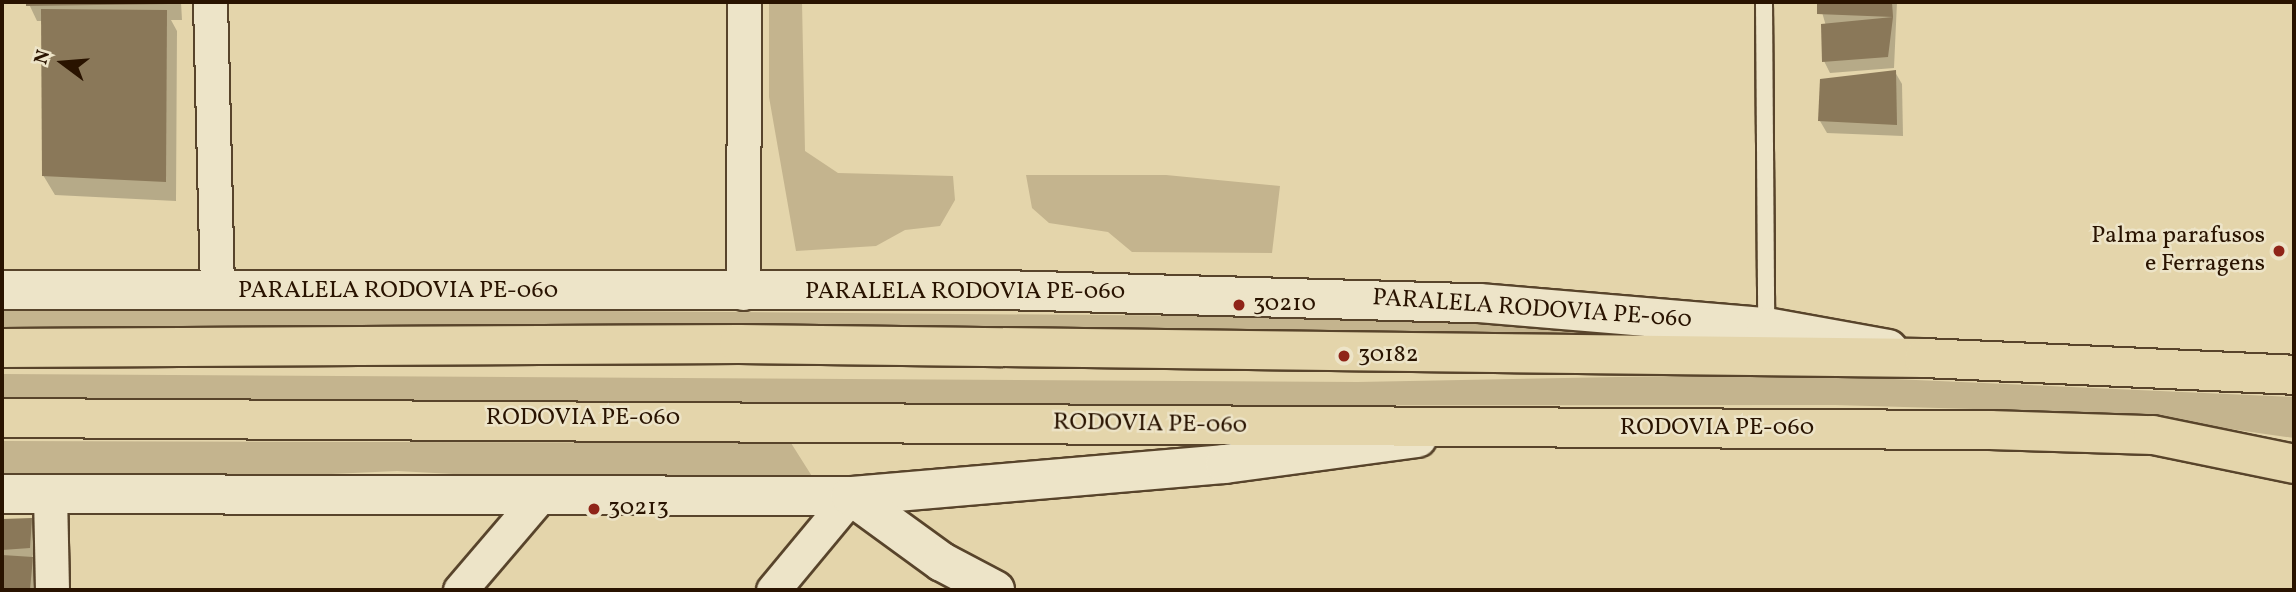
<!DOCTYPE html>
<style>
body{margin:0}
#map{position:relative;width:2296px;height:592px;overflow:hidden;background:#e4d5ab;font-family:Vollkorn,serif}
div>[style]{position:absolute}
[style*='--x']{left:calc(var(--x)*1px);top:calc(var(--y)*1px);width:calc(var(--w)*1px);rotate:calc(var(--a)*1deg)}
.green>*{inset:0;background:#c4b48e}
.shadow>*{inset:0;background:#0003}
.building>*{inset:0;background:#8a7859}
.roads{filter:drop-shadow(2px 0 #58442b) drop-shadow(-2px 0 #58442b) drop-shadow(0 2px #58442b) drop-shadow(0 -2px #58442b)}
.lane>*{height:16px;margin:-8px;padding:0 8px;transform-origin:8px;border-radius:8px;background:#ede4c8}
.street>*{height:33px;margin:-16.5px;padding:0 16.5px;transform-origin:16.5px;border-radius:16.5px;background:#ede4c8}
.secondary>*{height:38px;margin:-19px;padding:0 19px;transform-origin:19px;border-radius:19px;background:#ede4c8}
.highway>*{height:38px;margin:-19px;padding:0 19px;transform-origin:19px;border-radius:19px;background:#e4d5ab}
.dots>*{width:19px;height:19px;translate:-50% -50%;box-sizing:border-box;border:4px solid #ede4c8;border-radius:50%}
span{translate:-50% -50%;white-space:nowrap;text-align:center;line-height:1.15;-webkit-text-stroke:5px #ede4c8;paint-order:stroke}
.poi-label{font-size:24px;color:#291300}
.right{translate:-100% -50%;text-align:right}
.left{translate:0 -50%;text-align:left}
.street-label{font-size:24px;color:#291300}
.frame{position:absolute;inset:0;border:4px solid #291300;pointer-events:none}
.north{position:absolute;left:28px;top:28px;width:70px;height:70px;-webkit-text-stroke:5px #ede4c8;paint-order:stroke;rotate:286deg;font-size:19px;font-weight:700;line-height:28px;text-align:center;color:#291300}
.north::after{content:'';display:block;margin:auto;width:24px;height:32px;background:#291300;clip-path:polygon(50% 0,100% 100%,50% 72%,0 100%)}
</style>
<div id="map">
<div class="green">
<div style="clip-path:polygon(769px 2px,802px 2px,805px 151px,838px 173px,953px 176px,955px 200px,940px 226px,905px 230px,876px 246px,796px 251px,769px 97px)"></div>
<div style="clip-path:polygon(1026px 175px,1166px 175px,1280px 186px,1272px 253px,1132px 252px,1108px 232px,1049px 223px,1032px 208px)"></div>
<div style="clip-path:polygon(2px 306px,1577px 319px,1585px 344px,2px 338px)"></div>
<div style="clip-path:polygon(2px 374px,1358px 382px,1781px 374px,2294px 397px,2294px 438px,2118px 413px,1835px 405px,2px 406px)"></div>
<div style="clip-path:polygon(2px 441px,791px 443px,815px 481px,619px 483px,397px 471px,2px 489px)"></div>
</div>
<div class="shadow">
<div style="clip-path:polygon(28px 2px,181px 2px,182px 20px,171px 20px,177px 31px,176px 201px,55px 195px,43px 175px,42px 21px,37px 21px)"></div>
<div style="clip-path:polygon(1819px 2px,1897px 2px,1894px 68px,1830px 73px,1824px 61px,1826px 26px)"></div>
<div style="clip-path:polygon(1895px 72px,1902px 84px,1903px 136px,1827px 133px,1820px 121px)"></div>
<div style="clip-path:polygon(31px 519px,38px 531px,32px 559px,38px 570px,37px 590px,2px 590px,2px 521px)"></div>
</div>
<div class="building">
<div style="clip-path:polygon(26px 2px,168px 2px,168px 4px,26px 6px)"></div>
<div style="clip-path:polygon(1817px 2px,1892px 2px,1893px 17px,1817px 14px)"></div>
<div style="clip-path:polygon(41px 9px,167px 10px,166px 182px,42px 176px)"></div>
<div style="clip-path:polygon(1893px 17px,1888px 57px,1822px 62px,1821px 24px)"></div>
<div style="clip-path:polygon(1896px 70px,1897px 125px,1818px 121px,1820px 79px)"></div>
<div style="clip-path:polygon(32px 518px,30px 548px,2px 550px,2px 519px)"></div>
<div style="clip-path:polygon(2px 555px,33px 557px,30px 590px,2px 590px)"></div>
</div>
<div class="roads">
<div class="lane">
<div style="--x:1764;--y:2;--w:325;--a:89.6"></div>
</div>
<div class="street">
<div style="--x:210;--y:2;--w:290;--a:88.6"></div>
<div style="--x:743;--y:293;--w:291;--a:-89.8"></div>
<div style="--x:50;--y:494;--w:96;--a:88.8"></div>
<div style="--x:460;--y:590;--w:126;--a:-49.5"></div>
<div style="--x:773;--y:590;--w:122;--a:-50.3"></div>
</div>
<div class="secondary">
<div style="--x:2;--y:290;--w:1000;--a:0"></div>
<div style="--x:1002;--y:290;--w:477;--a:1.6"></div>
<div style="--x:1479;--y:303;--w:288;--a:4.8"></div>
<div style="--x:1766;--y:327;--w:124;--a:10.2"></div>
<div style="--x:2;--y:494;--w:849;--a:0.13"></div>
<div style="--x:851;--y:496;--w:375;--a:-4.9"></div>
<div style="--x:1225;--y:464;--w:194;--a:-7.7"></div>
<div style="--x:851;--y:496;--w:112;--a:36"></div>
<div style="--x:942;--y:562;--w:60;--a:27.8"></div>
</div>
<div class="highway">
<div style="--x:2;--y:348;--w:737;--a:-0.31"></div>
<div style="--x:739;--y:344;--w:1185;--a:0.68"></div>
<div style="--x:1924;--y:358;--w:370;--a:2.6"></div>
<div style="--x:2;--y:418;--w:1988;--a:0.35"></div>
<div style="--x:1990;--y:430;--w:163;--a:1.8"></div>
<div style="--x:2153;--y:435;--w:144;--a:11.6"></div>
</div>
</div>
<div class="dots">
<div style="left:2279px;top:251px;background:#8f2418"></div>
<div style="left:1239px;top:305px;background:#8f2418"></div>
<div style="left:1344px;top:356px;background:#8f2418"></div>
<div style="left:594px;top:509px;background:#8f2418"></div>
</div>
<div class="poi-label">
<span class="right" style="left:2265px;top:251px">Palma parafusos<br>e Ferragens</span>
<span class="left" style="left:1253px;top:305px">30210</span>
<span class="left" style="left:1358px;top:356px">30182</span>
<span class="left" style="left:608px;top:509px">30213</span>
</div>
<div class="street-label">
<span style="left:398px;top:292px">PARALELA RODOVIA PE-060</span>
<span style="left:965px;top:293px">PARALELA RODOVIA PE-060</span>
<span style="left:1532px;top:310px;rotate:4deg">PARALELA RODOVIA PE-060</span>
<span style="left:583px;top:419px">RODOVIA PE-060</span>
<span style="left:1150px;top:425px;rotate:1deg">RODOVIA PE-060</span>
<span style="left:1717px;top:429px">RODOVIA PE-060</span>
</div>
<div class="frame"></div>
<div class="north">N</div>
</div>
